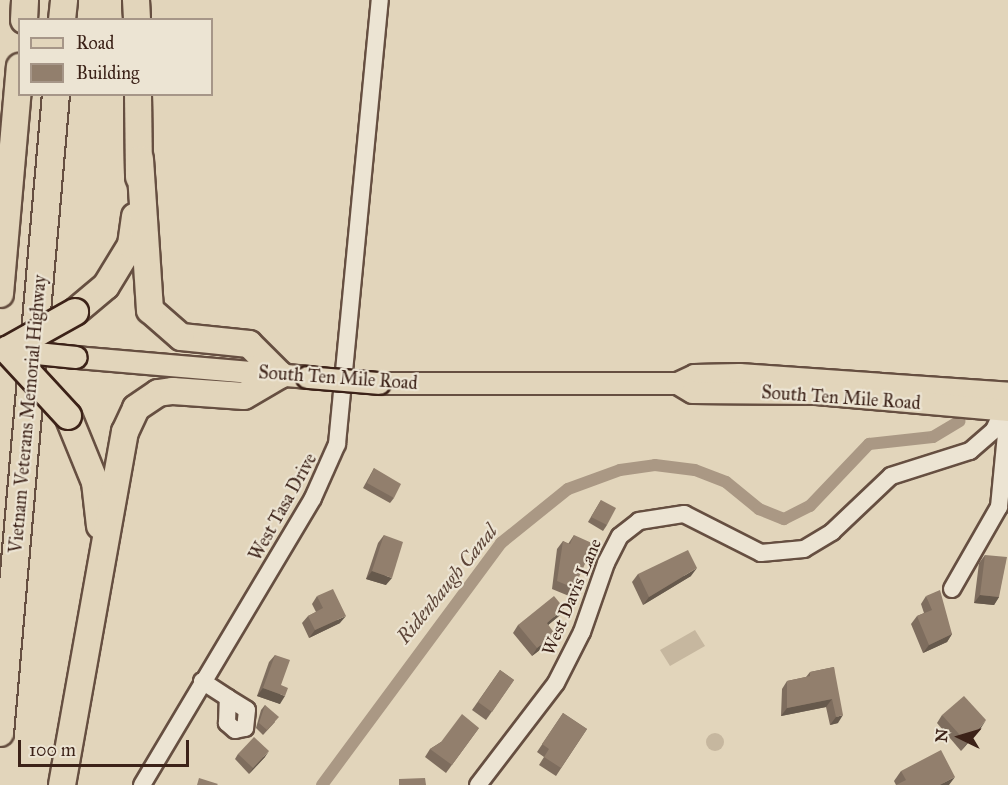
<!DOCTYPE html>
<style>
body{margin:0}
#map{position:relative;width:1008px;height:785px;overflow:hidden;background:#e2d5bb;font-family:"IM FELL Great Primer",serif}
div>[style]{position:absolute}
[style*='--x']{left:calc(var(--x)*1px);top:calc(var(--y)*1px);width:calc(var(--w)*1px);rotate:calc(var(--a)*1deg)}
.green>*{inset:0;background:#c6b79f}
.round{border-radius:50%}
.canal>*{height:12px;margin:-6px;padding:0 6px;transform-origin:6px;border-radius:6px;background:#aa9884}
.roads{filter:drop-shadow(2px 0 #664f41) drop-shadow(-2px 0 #664f41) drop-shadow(0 2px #664f41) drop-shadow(0 -2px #664f41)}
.minor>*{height:16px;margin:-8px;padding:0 8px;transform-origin:8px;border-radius:8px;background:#ece4d3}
.major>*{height:21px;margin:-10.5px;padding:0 10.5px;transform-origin:10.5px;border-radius:10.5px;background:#e2d5bb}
.highway>*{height:26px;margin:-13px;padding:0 13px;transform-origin:13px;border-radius:13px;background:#e2d5bb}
.bridges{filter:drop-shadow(2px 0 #3c2218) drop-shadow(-2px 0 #3c2218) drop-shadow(0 2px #3c2218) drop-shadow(0 -2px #3c2218)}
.major-bridge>*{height:21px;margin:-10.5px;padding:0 10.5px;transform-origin:10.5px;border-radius:10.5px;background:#e2d5bb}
.highway-bridge>*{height:26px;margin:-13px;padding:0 13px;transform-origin:13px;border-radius:13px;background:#e2d5bb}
.wall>*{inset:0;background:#7e6d5e}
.shaded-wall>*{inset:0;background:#66594c}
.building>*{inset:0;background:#927f6d}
span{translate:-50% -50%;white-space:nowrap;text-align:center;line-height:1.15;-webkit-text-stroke:4.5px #ece4d3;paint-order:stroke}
.street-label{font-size:18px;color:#3c2218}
.water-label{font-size:20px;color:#5d4538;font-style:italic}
.legend{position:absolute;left:18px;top:18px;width:195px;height:78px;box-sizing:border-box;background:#ece4d3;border:2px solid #a69688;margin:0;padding:8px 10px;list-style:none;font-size:18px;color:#3c2218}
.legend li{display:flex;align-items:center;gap:12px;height:30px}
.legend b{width:30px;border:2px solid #a69688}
.north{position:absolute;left:930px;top:707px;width:60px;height:60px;-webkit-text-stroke:4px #ece4d3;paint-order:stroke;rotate:275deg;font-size:16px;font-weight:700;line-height:24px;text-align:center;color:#3c2218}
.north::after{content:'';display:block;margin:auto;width:21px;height:27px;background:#3c2218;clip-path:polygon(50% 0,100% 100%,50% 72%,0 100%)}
.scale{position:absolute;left:18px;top:740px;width:171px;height:27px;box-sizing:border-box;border:3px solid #3c2218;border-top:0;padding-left:8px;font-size:18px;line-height:21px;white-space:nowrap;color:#3c2218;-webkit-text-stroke:4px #ece4d3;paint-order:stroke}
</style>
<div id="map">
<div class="green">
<div style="clip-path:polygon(695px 630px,705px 646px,670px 666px,660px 650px)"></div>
<div class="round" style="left:706px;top:733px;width:18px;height:18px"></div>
</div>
<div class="canal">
<div style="--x:322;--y:785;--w:301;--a:-53.5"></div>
<div style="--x:501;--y:543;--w:86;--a:-38.9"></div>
<div style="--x:568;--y:489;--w:55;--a:-20.1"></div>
<div style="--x:620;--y:470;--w:35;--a:-8"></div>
<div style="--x:655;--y:465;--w:40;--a:7.1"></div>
<div style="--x:695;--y:470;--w:33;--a:21"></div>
<div style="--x:726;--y:482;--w:43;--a:39.3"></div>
<div style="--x:759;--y:509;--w:27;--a:22"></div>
<div style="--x:784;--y:519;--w:29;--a:-27"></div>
<div style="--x:810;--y:506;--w:86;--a:-46.4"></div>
<div style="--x:869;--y:444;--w:64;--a:-6.2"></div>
<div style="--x:933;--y:437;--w:31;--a:-31"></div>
</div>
<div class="roads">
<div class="minor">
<div style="--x:952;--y:589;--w:95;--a:-60.2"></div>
<div style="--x:999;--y:507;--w:73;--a:-84.5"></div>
<div style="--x:1006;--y:434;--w:17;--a:-107"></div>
<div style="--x:202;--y:681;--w:31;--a:33"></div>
<div style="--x:228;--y:698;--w:22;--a:32"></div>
<div style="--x:247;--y:710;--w:18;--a:96"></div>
<div style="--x:245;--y:728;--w:10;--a:169"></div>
<div style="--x:235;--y:730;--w:11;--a:-139"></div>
<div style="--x:227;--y:723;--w:25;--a:-88"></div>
<div style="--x:142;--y:785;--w:334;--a:-59.2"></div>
<div style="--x:313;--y:498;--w:59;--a:-66"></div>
<div style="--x:337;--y:444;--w:446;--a:-84.5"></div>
<div style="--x:478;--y:785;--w:128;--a:-52.6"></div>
<div style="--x:556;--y:683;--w:57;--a:-63"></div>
<div style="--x:582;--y:632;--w:73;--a:-70.8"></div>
<div style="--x:606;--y:563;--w:30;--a:-63"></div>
<div style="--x:620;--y:536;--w:24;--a:-38"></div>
<div style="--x:639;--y:521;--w:46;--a:-8.8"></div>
<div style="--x:684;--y:514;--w:86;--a:26.9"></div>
<div style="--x:761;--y:553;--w:43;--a:-5.3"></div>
<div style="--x:804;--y:549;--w:33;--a:-31"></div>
<div style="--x:832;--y:532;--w:81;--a:-43.5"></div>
<div style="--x:891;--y:476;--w:83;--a:-17.6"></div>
<div style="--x:970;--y:451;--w:32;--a:-41"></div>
<div style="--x:994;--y:430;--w:33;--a:-65"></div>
</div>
<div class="major">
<div style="--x:76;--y:357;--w:232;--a:4.9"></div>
<div style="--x:379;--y:383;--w:298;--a:0"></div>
<div style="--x:677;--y:383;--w:19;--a:-25"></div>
<div style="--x:694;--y:375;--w:45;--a:-1.3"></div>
<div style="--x:739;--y:374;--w:270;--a:4"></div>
<div style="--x:677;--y:383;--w:17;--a:31"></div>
<div style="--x:692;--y:392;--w:124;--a:0.5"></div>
<div style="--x:816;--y:393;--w:193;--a:5.1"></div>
</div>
<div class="highway">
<div style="--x:136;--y:0;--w:20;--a:87"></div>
<div style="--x:24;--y:20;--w:20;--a:-87"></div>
<div style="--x:62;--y:20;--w:20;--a:-84"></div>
<div style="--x:138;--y:94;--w:83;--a:89.3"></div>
<div style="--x:0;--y:294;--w:228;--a:-85"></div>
<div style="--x:75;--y:312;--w:40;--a:-40"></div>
<div style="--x:106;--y:286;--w:48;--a:-58.6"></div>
<div style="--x:131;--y:245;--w:29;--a:-82"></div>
<div style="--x:68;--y:416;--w:71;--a:67.8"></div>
<div style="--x:95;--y:482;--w:44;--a:83.5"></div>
<div style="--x:0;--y:733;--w:641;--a:-84.99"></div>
<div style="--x:62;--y:785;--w:359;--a:-79.9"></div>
<div style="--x:125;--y:432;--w:26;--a:-65"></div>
<div style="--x:136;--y:408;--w:27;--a:-34"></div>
<div style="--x:158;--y:393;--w:15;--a:-8"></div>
<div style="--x:173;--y:391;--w:71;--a:4"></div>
<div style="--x:244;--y:396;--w:42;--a:-30.3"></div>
<div style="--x:280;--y:375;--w:44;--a:-135"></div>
<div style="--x:249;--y:344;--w:68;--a:-174.1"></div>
<div style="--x:181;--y:337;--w:41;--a:-138.9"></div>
<div style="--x:150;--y:310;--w:151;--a:-93.8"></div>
</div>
</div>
<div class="bridges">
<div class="major-bridge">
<div style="--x:7;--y:350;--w:69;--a:5.8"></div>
<div style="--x:307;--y:377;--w:72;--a:4.8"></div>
</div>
<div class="highway-bridge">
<div style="--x:68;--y:416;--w:90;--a:-132.7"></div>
<div style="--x:7;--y:350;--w:78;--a:-29.2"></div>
</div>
</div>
<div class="wall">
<div style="clip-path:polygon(374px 468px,394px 498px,390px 503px,363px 488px)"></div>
<div style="clip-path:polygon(601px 500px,607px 525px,603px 531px,588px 522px)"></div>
<div style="clip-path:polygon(384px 535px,386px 585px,366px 579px,378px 543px)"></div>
<div style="clip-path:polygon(574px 535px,574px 588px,569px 596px,552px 589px,557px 549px,563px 541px,568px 544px)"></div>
<div style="clip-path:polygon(985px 555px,999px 597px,994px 605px,974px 603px,979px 563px)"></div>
<div style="clip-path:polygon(638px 574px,691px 576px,643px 605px,632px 582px)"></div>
<div style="clip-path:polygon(317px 596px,340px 623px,309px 638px,302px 623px,308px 616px,316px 612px,312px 604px)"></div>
<div style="clip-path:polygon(926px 596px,952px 634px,947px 642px,923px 653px,911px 624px,917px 616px,924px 613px,921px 604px)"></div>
<div style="clip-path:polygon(559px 616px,548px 625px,550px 642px,532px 656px,513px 633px,518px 625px)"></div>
<div style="clip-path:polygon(275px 655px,281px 685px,280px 704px,257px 696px,269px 662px)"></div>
<div style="clip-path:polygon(834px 667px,838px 723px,830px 725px,826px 707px,781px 716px,782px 689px,787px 681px,806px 677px,810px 672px)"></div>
<div style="clip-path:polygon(500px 670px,514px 680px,486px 720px,472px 710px)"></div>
<div style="clip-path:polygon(265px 705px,275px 722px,263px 735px,256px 728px,261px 710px)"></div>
<div style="clip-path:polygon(563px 713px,587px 729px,556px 776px,539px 765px,544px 757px,537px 752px)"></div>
<div style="clip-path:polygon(942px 715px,981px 728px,961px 751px,937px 723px)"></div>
<div style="clip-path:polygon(479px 728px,446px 773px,425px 757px,430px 749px,441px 742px)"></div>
<div style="clip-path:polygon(238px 754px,265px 757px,249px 774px,235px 759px)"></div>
<div style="clip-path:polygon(901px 771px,949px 785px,896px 785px,894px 781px)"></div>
</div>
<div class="shaded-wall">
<div style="clip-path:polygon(697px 568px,691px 576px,643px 605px,649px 597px)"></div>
<div style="clip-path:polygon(372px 571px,392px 578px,386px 585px,366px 579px)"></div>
<div style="clip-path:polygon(980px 595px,999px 597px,994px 605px,974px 603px)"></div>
<div style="clip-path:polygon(564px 608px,559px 616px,541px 631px,547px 623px)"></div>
<div style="clip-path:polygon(346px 616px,340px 623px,309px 638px,315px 630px)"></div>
<div style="clip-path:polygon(555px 634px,550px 642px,532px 656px,537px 648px)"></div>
<div style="clip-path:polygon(952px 634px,947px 642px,923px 653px,929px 645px)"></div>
<div style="clip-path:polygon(263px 688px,285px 696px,280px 704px,257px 696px)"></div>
<div style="clip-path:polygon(832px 699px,826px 707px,781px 716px,787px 708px)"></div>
<div style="clip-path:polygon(843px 715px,838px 723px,830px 725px,836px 717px)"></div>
<div style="clip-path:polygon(986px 720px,981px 728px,961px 751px,967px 743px)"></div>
<div style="clip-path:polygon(269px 751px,265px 757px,249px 774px,253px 768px)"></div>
<div style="clip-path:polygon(955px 777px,949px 785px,939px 785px)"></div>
</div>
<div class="building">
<div style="clip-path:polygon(374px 468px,401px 484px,394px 498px,367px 483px)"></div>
<div style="clip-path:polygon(601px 500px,616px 508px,607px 525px,591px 517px)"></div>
<div style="clip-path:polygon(384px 535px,403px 542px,392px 578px,372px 571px)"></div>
<div style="clip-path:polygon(574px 535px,594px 544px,574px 588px,557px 581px,563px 541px,570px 544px)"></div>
<div style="clip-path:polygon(688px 550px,697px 568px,649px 597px,638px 574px)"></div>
<div style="clip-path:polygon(985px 555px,1007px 557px,999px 597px,980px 595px)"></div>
<div style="clip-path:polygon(333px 589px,346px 616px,315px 630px,308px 616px,323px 608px,317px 596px)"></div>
<div style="clip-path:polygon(940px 590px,952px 634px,929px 645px,917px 616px,932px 610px,926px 596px)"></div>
<div style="clip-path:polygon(554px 596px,564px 608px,547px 623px,555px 634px,537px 648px,518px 625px)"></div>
<div style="clip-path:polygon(275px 655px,290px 660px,281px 685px,288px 688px,285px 696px,263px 688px)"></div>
<div style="clip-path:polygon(834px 667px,843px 715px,836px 717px,832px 699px,787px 708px,787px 681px,810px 676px,810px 672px)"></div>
<div style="clip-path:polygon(500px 670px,514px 680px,492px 712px,478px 702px)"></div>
<div style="clip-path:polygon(964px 696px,986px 720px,967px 743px,942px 715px)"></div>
<div style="clip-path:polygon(265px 705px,279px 717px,267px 730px,259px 723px)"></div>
<div style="clip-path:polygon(563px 713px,587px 729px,561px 768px,544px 757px,549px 749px,542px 744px)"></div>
<div style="clip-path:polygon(462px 714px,479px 728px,452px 765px,430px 749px,441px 742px)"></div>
<div style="clip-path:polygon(254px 737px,269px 751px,253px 768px,238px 754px)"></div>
<div style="clip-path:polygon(941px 750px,955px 777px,940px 785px,896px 785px,906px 780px,901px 771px)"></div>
<div style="clip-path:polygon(199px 778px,218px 784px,217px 785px,197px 785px)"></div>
<div style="clip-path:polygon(425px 778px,426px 785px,399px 785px,399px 779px)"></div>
</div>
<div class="street-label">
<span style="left:338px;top:378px;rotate:4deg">South Ten Mile Road</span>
<span style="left:841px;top:398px;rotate:4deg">South Ten Mile Road</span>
<span style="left:28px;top:414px;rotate:-85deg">Vietnam Veterans Memorial Highway</span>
<span style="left:283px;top:507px;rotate:-61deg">West Tasa Drive</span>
<span style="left:572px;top:597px;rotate:-67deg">West Davis Lane</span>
</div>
<div class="water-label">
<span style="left:447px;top:584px;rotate:-51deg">Ridenbaugh Canal</span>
</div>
<ul class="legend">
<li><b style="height:8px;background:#e2d5bb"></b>Road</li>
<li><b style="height:16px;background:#927f6d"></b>Building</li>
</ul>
<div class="north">N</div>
<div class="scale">100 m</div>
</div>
